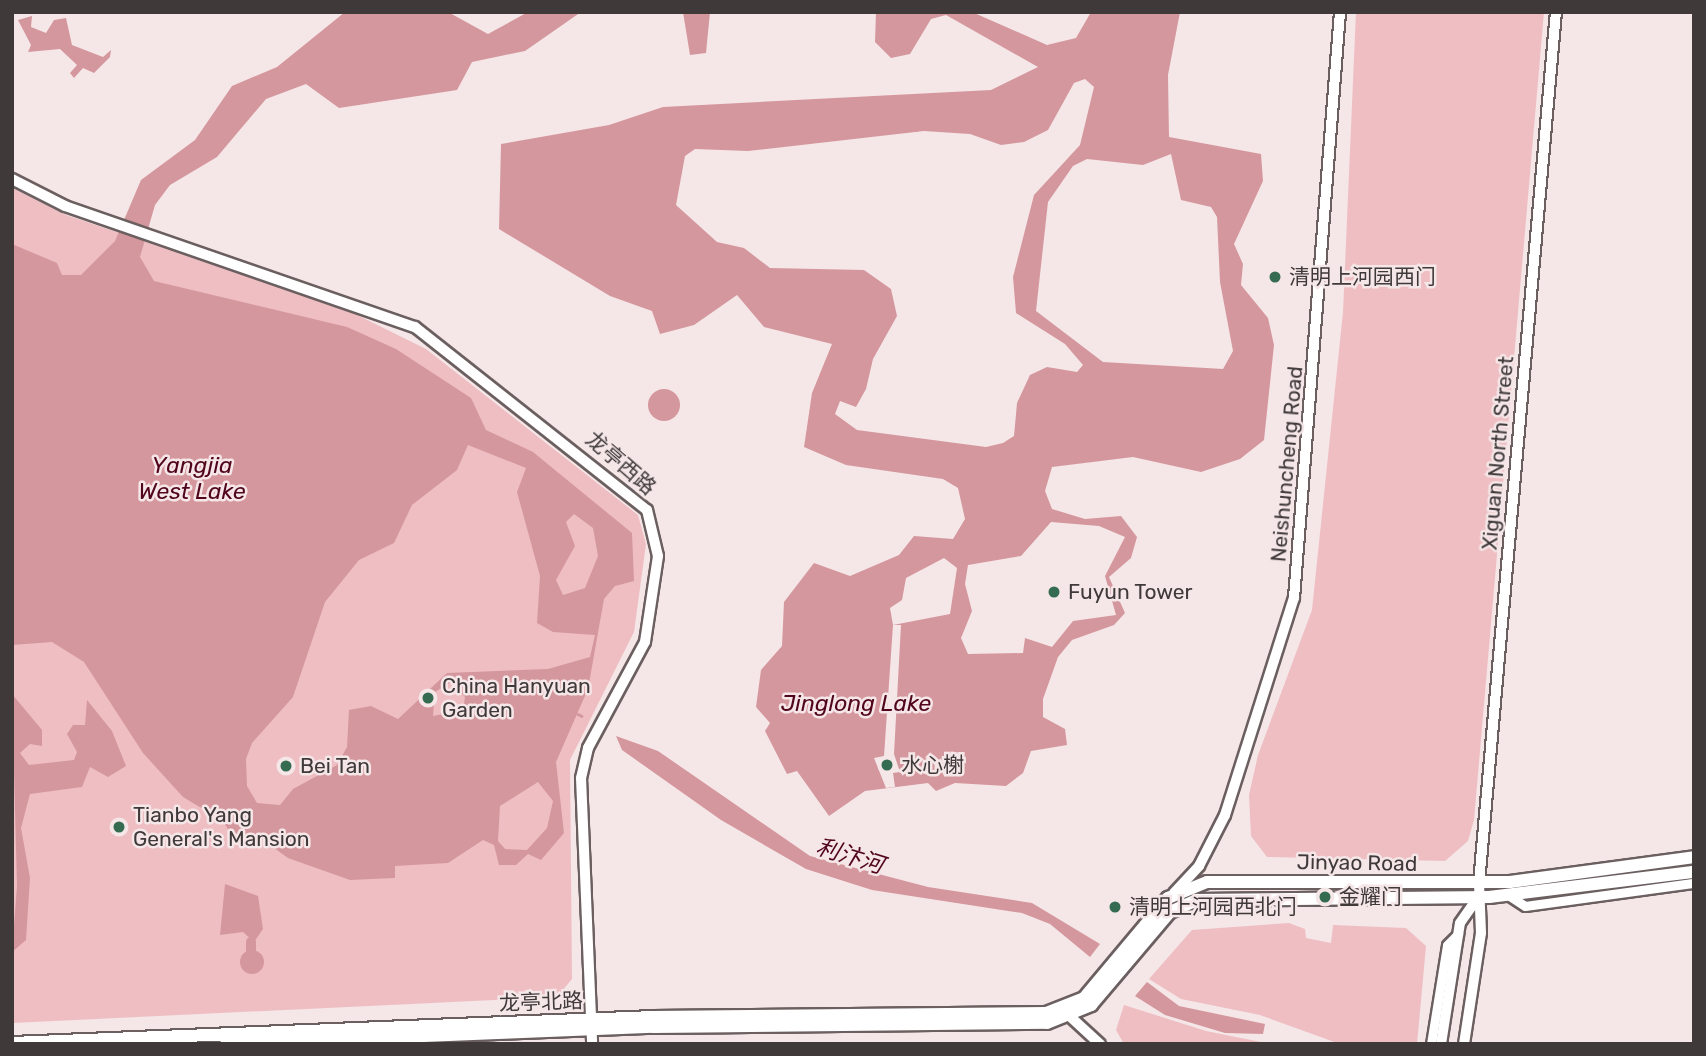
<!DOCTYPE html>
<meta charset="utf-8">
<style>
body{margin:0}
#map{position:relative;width:1706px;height:1056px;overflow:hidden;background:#f5e6e7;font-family:Rubik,"Noto Sans SC",sans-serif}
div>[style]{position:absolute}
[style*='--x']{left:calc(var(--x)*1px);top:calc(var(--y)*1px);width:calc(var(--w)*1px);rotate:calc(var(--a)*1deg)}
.green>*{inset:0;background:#eebec3}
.water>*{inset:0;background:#d5979e}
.round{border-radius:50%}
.pier>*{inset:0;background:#f5e6e7}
.stream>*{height:2.5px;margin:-1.25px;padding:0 1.25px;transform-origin:1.25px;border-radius:1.25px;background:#d5979e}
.canal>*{height:10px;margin:-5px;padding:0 5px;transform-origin:5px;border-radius:5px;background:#d5979e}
.roads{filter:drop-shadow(2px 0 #6b5f60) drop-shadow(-2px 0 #6b5f60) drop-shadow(0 2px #6b5f60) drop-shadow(0 -2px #6b5f60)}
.minor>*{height:9px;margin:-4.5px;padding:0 4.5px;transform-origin:4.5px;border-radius:4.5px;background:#fff}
.tertiary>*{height:10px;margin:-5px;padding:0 5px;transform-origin:5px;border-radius:5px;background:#fff}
.secondary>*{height:12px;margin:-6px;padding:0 6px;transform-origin:6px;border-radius:6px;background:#fff}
.dots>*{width:19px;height:19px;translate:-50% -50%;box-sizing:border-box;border:4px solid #f5e6e7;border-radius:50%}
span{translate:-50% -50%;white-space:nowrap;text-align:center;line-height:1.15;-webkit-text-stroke:5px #f5e6e7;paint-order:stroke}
.poi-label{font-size:21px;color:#3f393a}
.left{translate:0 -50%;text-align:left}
.street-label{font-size:21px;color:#3f393a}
.water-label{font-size:23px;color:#51051c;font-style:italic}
.frame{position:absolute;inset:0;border:14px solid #3f393a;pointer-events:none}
</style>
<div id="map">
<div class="green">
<div style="clip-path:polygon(1356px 12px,1544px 12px,1474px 820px,1468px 841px,1445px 861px,1267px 857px,1251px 836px,1249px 795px,1258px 755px,1312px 610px,1343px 312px)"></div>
<div style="clip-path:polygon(12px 188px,66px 215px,343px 308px,426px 349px,638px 515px,646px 544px,634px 632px,570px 760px,572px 979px,557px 997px,12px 1023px)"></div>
<div style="clip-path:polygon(1289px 923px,1305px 929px,1306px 938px,1331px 943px,1333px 925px,1406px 928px,1426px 946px,1417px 1044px,1340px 1044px,1260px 1015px,1181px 999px,1149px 979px,1192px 930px)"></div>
<div style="clip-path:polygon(1124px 1005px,1206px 1031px,1271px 1044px,1124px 1044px,1116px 1030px)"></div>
</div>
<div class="water">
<div style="clip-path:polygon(evenodd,345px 12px,448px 12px,488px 34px,528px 12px,581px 12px,525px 51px,472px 62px,457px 90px,339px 108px,306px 84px,266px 99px,217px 157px,170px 185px,155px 205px,140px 257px,154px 281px,347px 327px,396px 349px,471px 398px,486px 430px,533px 452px,632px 533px,634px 581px,615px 586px,604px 599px,588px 689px,556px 762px,564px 833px,541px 860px,528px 854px,516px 865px,499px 865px,494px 845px,483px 840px,448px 863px,395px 866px,395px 878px,350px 880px,288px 858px,263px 840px,233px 838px,223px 821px,183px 797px,143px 753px,84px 662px,52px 642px,12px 645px,12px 244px,57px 263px,62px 275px,81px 275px,115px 241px,141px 180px,195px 140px,232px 86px,277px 67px,345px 12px,468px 445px,526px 468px,517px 492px,540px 576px,537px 623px,553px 632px,595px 635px,590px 657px,548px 669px,447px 673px,398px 719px,371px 706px,349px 710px,347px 747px,337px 765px,293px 789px,280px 805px,257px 803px,247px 786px,246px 759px,252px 743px,293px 697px,325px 602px,359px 560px,394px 543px,412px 505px,457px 470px,468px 445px,345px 12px,574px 514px,593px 528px,598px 556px,585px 588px,563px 595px,556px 580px,575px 546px,566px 522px,574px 514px,345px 12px,451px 682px,465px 697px,463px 710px,433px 716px,435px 692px,451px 682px,345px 12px,538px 782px,553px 801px,547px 828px,527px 850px,505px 849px,498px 841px,500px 806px,538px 782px)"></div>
<div style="clip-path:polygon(683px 12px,710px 12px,706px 53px,690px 55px)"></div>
<div style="clip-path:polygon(evenodd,876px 12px,972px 12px,1047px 45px,1076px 38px,1091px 12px,1180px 12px,1168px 75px,1169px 137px,1261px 154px,1263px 181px,1234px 244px,1243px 264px,1241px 285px,1268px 318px,1274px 345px,1264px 440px,1240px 459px,1201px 472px,1133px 457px,1052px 467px,1045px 491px,1052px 509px,1085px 519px,1121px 516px,1137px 537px,1131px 558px,1109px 577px,1125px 613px,1114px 625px,1072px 640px,1058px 657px,1043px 699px,1043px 717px,1065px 729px,1067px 745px,1031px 751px,1023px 773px,1006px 786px,955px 783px,936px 791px,928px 783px,865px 791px,829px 816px,797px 771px,787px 774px,765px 731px,770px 723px,756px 707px,761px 670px,782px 646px,784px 602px,814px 563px,850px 576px,899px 555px,914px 536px,953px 539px,965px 519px,958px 488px,943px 479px,846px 465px,804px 447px,812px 393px,832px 344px,764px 327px,737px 295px,694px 325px,660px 334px,652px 311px,610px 296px,499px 229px,501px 144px,609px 125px,663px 107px,991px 90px,1038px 67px,946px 15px,931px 19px,910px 54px,891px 58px,875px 42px,876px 12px,1085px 79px,1094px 87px,1080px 145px,1034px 195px,1013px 277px,1016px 313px,1065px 344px,1083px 365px,1077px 372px,1047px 367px,1030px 375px,1017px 403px,1014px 436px,1003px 443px,986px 447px,857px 430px,835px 414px,840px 401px,856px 407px,866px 389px,873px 359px,897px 316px,891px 289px,864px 270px,770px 268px,744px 248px,717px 242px,676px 205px,685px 156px,695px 149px,748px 151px,924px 131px,970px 134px,1001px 145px,1024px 142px,1048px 130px,1074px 83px,1085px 79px,876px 12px,1171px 154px,1181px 200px,1211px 207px,1217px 217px,1220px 282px,1233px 351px,1223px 369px,1103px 362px,1036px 311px,1048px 202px,1073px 166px,1087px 159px,1143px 165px,1171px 154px,876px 12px,1051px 522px,1099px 526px,1125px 537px,1105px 576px,1116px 615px,1073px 621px,1052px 647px,1025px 638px,1023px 653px,968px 654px,961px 638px,972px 611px,965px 584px,968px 565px,1021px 556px,1051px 522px,876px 12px,944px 558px,957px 568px,950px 614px,893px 625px,890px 608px,902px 600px,906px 578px,944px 558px)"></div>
<div style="clip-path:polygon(32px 16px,31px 27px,46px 33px,54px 20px,66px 18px,72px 45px,103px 57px,111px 50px,110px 57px,94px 73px,83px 68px,74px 78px,70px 73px,77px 65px,60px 49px,28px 52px,31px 45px,18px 20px)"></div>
<div class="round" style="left:648px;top:389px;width:32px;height:32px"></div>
<div style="clip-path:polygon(12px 694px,42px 730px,42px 746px,30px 744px,20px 753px,29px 765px,74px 760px,77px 752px,67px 734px,73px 725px,85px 725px,87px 700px,112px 731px,126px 766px,108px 777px,90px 767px,82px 787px,30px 794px,21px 828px,30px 878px,26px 940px,12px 952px,17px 886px)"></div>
<div style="clip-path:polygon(616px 736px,658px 751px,810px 856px,928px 887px,1032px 903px,1100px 944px,1090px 957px,1050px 924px,1022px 913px,872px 890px,806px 869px,721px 820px,622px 750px)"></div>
<div style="clip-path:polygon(225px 884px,258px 896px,263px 929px,254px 942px,243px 932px,220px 935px)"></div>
<div class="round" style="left:240px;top:950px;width:24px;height:24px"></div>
<div style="clip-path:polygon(1147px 982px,1179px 1006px,1265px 1024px,1263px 1034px,1225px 1033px,1165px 1015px,1135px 996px)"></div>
</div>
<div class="pier">
<div style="clip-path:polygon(893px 625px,901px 625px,894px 754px,900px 772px,893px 773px,895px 787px,886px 788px,874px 758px,884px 756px)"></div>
</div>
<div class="stream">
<div style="--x:578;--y:714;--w:4;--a:27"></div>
</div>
<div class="canal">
<div style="--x:251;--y:951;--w:9;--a:-90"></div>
</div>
<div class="roads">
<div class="minor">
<div style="--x:1508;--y:895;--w:20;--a:33"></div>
<div style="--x:1525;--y:906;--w:171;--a:-7.8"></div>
<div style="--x:1431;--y:1044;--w:100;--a:-80.8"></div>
<div style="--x:1447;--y:945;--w:16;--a:-45"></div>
</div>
<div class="tertiary">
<div style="--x:12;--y:179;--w:59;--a:27"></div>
<div style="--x:65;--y:206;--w:370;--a:19.1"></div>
<div style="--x:415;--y:327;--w:295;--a:38.3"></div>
<div style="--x:647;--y:510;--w:47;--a:76.6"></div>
<div style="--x:658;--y:556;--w:87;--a:98.6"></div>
<div style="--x:645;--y:642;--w:120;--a:118.3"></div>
<div style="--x:588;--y:748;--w:31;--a:103"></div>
<div style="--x:581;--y:778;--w:266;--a:87.6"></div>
<div style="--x:1174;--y:893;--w:37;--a:-47"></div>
<div style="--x:1199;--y:866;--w:57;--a:-63"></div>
<div style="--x:1225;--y:815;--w:228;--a:-72.4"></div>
<div style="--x:1294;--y:598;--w:588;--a:-85.51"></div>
<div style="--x:1063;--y:1010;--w:50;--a:42.6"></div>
<div style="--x:1441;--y:1044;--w:122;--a:-81.1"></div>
<div style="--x:1460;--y:923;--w:32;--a:-55"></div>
<div style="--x:1464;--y:1044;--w:112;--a:-81.3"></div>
<div style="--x:1481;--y:933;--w:50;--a:-92.3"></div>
<div style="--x:1479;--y:883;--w:874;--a:-84.95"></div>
</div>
<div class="secondary">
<div style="--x:12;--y:1043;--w:642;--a:-2.32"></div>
<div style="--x:653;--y:1017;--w:393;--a:-0.6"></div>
<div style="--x:1046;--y:1013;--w:41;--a:-21.5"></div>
<div style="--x:1084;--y:998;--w:131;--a:-50"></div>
<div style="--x:1168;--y:898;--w:42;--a:-22.3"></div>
<div style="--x:1207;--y:882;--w:303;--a:0"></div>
<div style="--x:1510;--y:882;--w:186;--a:-7.7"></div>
<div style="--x:226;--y:1044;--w:427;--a:-2.3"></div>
<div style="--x:653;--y:1027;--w:394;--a:-0.6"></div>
<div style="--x:1047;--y:1023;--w:48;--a:-22.2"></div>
<div style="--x:1091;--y:1005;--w:122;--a:-49.7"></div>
<div style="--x:1170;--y:912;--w:30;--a:-24"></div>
<div style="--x:1197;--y:900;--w:292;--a:-0.6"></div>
<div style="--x:1489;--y:897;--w:207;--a:-7"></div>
</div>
</div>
<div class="dots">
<div style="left:1275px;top:277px;background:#356b51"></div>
<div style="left:1054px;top:592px;background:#356b51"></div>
<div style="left:428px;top:698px;background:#356b51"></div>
<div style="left:887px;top:765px;background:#356b51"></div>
<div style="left:286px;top:766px;background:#356b51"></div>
<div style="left:119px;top:827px;background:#356b51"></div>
<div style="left:1325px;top:897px;background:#356b51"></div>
<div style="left:1115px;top:907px;background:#356b51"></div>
</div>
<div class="poi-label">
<span class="left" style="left:1289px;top:277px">清明上河园西门</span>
<span class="left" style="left:1068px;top:592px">Fuyun Tower</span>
<span class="left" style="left:442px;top:698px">China Hanyuan<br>Garden</span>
<span class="left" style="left:901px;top:765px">水心榭</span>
<span class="left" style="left:300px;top:766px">Bei Tan</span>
<span class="left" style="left:133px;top:827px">Tianbo Yang<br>General's Mansion</span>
<span class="left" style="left:1339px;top:897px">金耀门</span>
<span class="left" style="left:1129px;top:907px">清明上河园西北门</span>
</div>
<div class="street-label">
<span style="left:1498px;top:453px;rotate:-85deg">Xiguan North Street</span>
<span style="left:621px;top:463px;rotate:41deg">龙亭西路</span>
<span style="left:1287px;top:464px;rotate:-85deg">Neishuncheng Road</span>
<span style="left:1357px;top:863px;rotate:1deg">Jinyao Road</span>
<span style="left:541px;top:1002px;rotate:-2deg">龙亭北路</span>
</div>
<div class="water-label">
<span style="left:192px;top:478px">Yangjia<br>West Lake</span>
<span style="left:856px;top:703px">Jinglong Lake</span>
<span style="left:850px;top:856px;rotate:17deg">利汴河</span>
</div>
<div class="frame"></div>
</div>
